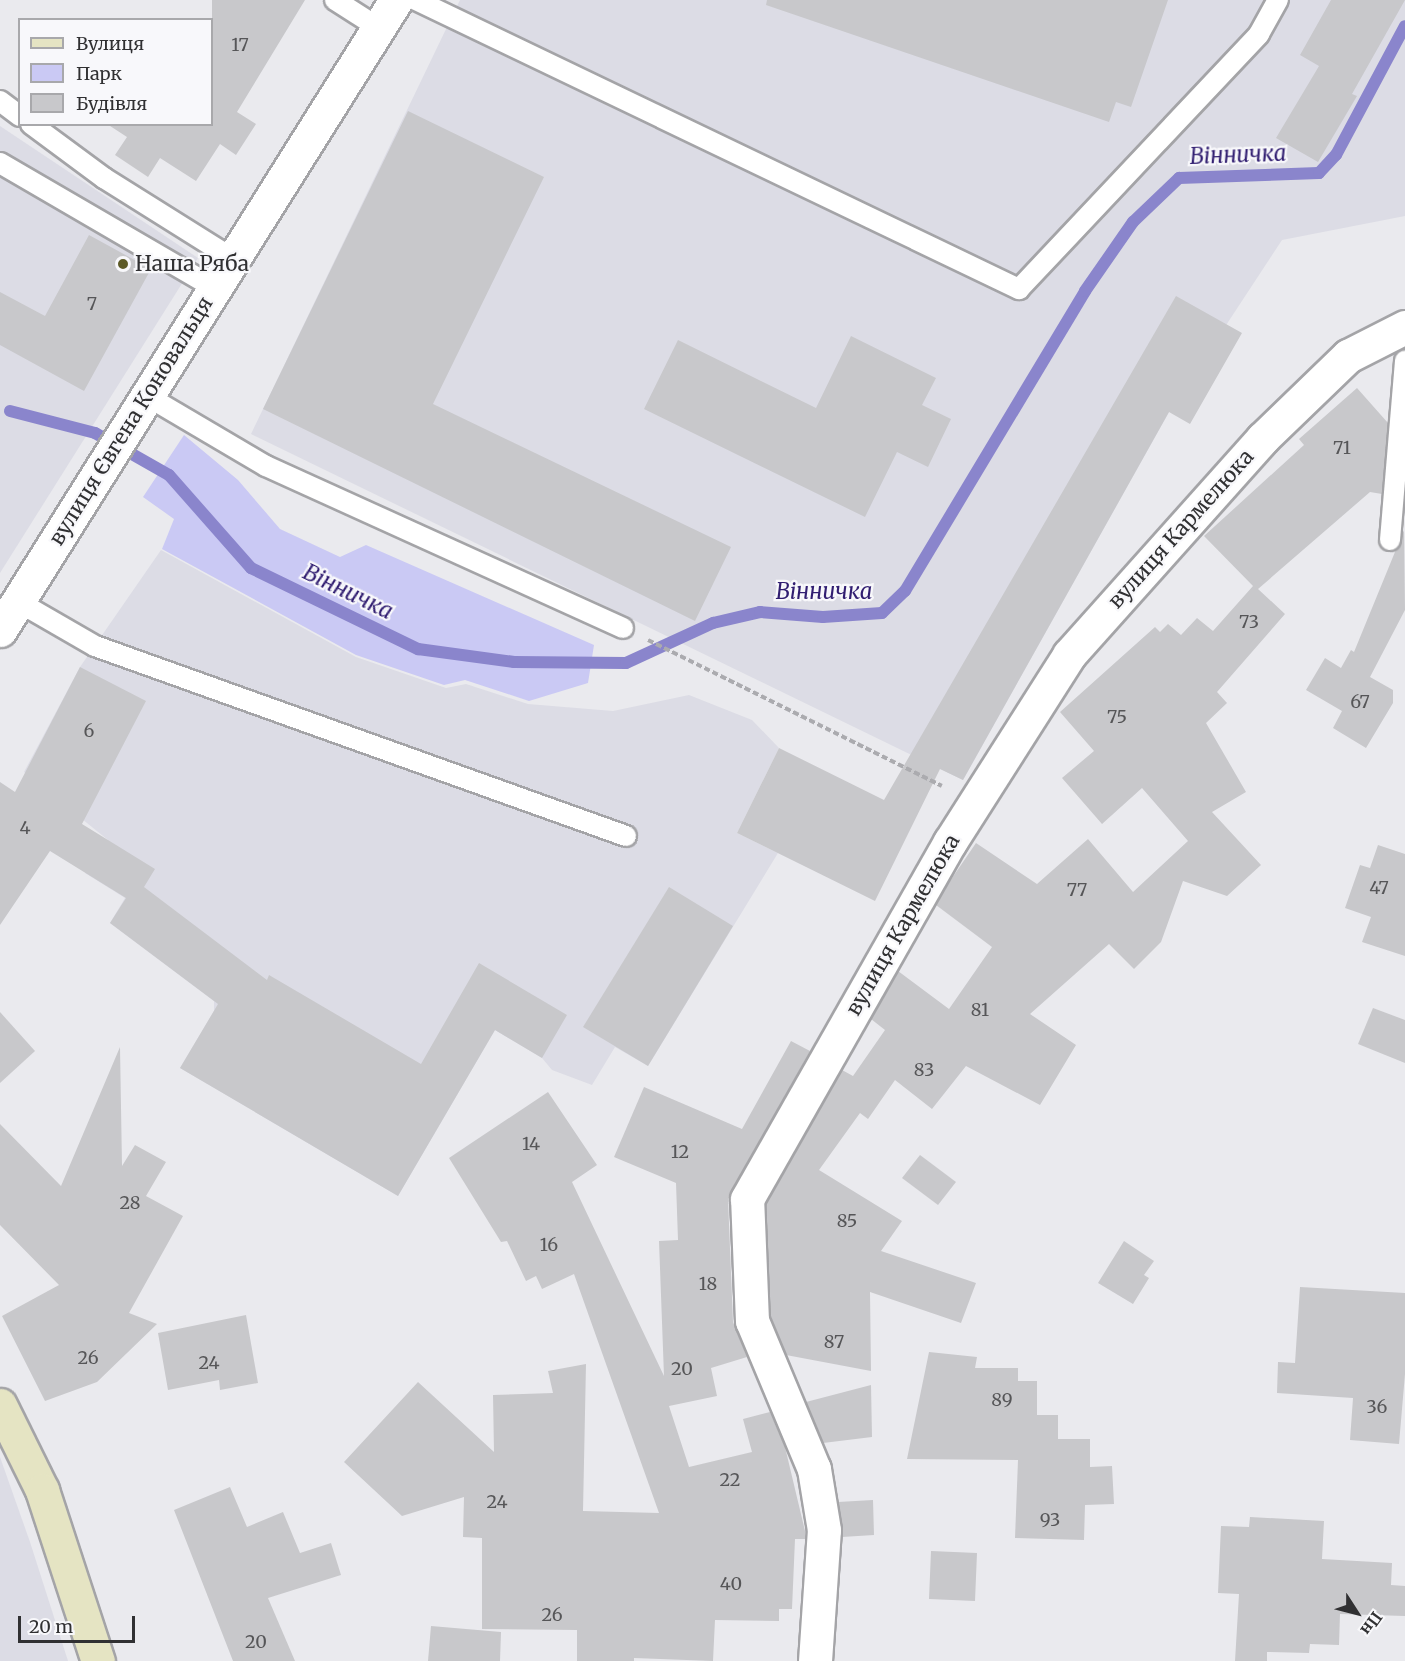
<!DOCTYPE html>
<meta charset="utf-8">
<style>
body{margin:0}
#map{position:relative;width:1405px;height:1661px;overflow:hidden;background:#eaeaee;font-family:Merriweather,serif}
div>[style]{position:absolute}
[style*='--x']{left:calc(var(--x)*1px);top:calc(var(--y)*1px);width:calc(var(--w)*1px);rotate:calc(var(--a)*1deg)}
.built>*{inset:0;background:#dcdce5}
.green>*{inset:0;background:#cac9f4}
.stream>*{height:12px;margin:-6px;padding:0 6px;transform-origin:6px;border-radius:6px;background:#8a85cc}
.building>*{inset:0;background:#c8c8cb}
.path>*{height:4px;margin-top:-2px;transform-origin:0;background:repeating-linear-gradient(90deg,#ababaf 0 6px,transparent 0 9px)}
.roads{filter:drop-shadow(2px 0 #a4a4a7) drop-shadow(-2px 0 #a4a4a7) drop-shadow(0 2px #a4a4a7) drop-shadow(0 -2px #a4a4a7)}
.lane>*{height:20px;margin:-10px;padding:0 10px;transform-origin:10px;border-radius:10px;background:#fff}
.street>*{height:33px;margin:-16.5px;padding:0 16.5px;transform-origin:16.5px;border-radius:16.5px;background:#fff}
.secondary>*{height:33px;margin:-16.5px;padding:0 16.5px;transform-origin:16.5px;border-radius:16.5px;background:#e5e4c3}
.dots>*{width:16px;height:16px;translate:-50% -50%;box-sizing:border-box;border:3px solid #f8f8fb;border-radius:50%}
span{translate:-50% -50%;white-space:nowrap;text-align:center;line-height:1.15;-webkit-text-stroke:4.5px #f8f8fb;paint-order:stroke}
.number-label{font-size:18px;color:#565658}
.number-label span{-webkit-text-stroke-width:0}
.poi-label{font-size:21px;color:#303032}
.left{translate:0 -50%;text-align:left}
.street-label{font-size:21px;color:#303032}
.water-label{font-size:22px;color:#311e71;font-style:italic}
.legend{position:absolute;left:18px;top:18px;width:195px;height:108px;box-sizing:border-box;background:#f8f8fb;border:2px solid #a8a8ab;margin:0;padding:8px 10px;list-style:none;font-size:18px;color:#303032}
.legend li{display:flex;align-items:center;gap:12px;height:30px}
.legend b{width:30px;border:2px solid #a8a8ab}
.north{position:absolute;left:1327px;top:1583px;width:60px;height:60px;-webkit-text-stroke:4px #f8f8fb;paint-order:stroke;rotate:126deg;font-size:16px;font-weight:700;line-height:24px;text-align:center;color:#303032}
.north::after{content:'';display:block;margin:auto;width:21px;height:27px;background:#303032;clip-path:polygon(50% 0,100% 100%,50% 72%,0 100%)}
.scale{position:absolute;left:18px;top:1616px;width:117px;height:27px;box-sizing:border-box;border:3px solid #303032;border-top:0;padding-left:8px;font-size:18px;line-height:21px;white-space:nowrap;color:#303032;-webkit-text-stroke:4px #f8f8fb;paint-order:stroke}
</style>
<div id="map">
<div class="built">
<div style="clip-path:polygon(460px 0,1405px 0,1405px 216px,1282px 240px,1169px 412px,963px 780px,251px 434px)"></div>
<div style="clip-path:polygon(0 126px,198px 258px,0 573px)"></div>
<div style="clip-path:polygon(161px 550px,356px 657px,446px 688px,466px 684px,528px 704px,613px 711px,689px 695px,752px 720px,779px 748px,737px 833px,778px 853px,648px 1066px,615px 1047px,592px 1085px,552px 1070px,542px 1058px,495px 1030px,398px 1196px,180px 1068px,214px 1011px,214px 1001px,110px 923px,125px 898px,85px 873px,108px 840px,24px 772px,80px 667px)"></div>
<div style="clip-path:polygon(0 1457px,30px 1542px,68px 1661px,0 1661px)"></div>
</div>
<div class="green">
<div style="clip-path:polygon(184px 435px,238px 480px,280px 529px,340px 557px,366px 545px,594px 645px,588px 683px,529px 701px,465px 680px,444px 685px,356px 655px,162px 549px,174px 519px,143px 497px)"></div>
</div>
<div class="stream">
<div style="--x:10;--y:411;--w:88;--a:14.5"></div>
<div style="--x:95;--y:433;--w:85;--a:29.6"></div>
<div style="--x:169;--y:475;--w:124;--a:48.6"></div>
<div style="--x:251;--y:568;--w:186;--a:25.9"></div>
<div style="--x:418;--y:649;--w:97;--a:7.7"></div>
<div style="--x:514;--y:662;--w:112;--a:0.5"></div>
<div style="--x:626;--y:663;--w:96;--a:-24.7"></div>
<div style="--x:713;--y:623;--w:48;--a:-13.2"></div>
<div style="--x:760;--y:612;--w:63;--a:4.5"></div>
<div style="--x:823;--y:617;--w:59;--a:-3.9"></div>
<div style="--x:882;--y:613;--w:32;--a:-44"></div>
<div style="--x:905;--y:591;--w:350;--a:-59"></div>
<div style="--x:1085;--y:291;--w:84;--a:-55.2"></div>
<div style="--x:1133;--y:222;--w:64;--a:-43.7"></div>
<div style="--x:1179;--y:178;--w:140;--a:-2"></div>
<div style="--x:1319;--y:173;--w:25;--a:-47"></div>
<div style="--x:1336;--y:155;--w:146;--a:-61.9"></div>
</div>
<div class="building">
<div style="clip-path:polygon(212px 0,305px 0,237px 112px,256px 124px,236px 155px,220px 144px,196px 181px,160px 158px,148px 177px,115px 155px,127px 137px,107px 124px,212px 124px)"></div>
<div style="clip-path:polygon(767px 0,1168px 0,1131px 107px,1116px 102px,1109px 122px,766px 5px)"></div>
<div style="clip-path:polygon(1331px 0,1405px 0,1352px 94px,1357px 96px,1318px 162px,1276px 138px,1319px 66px,1300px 55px)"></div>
<div style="clip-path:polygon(408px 111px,544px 177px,433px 404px,731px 547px,695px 621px,263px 409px)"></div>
<div style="clip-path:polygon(89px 235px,151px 269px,84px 391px,0 345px,0 292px,45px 316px)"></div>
<div style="clip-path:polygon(1176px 296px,1242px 333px,1190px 424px,1169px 412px,963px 780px,940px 769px,875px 901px,737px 833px,779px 748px,884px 800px)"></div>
<div style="clip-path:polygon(851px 336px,936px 378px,922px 405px,951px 419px,928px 467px,897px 452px,865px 517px,644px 409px,678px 340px,816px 408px)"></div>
<div style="clip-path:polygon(1357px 388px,1388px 423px,1382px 494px,1370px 492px,1258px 589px,1285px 614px,1217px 692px,1227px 703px,1206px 723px,1246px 792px,1212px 812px,1261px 865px,1227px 896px,1183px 881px,1161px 942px,1134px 969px,1109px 944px,1030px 1014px,1076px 1045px,1040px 1105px,966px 1066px,932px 1109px,895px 1080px,868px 1119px,860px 1113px,819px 1170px,902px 1221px,881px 1251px,976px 1283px,961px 1323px,870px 1292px,871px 1371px,786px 1355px,771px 1317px,766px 1204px,842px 1070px,853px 1076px,885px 1030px,871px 1019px,898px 971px,949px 1009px,992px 947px,936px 905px,948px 884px,976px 843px,1037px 884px,1088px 839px,1133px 892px,1188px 841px,1142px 788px,1102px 824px,1062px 778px,1094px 751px,1060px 712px,1155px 627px,1160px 632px,1168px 624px,1181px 635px,1197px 618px,1213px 631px,1253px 586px,1204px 536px,1304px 445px,1299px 439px)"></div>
<div style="clip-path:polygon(1404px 530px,1405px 610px,1370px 677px,1393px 690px,1393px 703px,1366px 748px,1333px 728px,1342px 711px,1306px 690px,1325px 658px,1341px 668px,1351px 650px,1354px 652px)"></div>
<div style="clip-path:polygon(80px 667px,146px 701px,82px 824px,155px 869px,144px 887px,267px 980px,269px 975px,421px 1064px,479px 963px,567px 1015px,542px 1058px,495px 1030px,398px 1196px,180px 1068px,218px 1004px,110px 923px,126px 898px,50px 851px,0 925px,0 782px,15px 792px)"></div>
<div style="clip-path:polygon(1378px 845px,1405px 854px,1405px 956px,1362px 942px,1371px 917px,1345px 908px,1360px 865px,1370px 868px)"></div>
<div style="clip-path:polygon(669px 887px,733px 926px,648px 1066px,583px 1027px)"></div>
<div style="clip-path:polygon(1373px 1008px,1405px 1020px,1405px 1063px,1358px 1044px)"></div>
<div style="clip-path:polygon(0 1012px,35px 1051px,0 1083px)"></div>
<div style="clip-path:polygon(791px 1041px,810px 1051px,728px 1199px,733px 1322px,747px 1357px,711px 1368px,717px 1396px,669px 1406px,689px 1467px,752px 1452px,743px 1419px,770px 1412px,785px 1447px,805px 1531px,805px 1539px,795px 1539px,792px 1609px,779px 1609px,779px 1621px,715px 1620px,713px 1661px,634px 1658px,634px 1661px,577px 1661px,577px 1630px,482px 1629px,482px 1538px,463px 1537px,464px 1497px,402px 1516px,344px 1462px,418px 1382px,494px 1452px,493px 1395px,553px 1393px,548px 1371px,586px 1364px,583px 1511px,659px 1513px,574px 1274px,542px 1289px,536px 1276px,526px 1281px,507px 1241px,501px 1242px,449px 1158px,548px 1092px,597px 1165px,572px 1182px,664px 1376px,659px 1241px,678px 1240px,676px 1183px,614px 1157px,644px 1087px,742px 1129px)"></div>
<div style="clip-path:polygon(120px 1047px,122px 1166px,135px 1145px,166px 1162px,146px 1196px,183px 1216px,129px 1313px,157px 1324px,97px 1382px,45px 1401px,2px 1316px,59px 1285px,0 1225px,0 1124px,61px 1186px)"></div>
<div style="clip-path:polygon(920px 1155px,956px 1182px,938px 1205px,902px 1178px)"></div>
<div style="clip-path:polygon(1124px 1241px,1154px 1261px,1144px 1275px,1149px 1278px,1133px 1304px,1098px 1283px)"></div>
<div style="clip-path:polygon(1300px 1287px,1405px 1293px,1405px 1374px,1399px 1444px,1350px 1440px,1353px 1398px,1277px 1393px,1278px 1362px,1295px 1363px)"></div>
<div style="clip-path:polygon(246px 1315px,258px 1383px,220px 1390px,219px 1380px,168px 1390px,158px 1333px)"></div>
<div style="clip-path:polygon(929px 1352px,977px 1357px,975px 1368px,1018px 1368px,1018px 1381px,1037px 1381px,1037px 1415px,1058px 1415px,1058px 1439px,1090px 1439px,1090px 1467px,1112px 1466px,1114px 1504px,1085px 1505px,1084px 1540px,1015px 1538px,1018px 1460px,907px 1459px)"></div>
<div style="clip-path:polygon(871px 1385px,872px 1437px,823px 1443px,806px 1402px)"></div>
<div style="clip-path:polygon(230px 1487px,247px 1527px,283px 1512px,300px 1553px,331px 1543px,341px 1575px,268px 1598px,295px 1661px,233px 1661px,174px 1510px)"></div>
<div style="clip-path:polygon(873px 1500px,874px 1535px,842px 1537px,838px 1502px)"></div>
<div style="clip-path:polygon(1250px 1517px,1324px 1521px,1322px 1559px,1392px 1563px,1391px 1585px,1405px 1586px,1405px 1616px,1340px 1614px,1339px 1645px,1310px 1644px,1309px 1653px,1267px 1652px,1267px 1661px,1235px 1661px,1239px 1594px,1218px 1593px,1221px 1526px,1249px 1527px)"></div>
<div style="clip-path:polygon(931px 1551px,977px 1553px,975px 1601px,929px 1599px)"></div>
<div style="clip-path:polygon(431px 1626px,501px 1632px,500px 1661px,428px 1661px)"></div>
</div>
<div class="path">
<div style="--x:648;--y:640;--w:328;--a:26.4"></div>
</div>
<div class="roads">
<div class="lane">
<div style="--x:335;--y:0;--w:52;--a:32.5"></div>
<div style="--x:416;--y:0;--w:669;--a:25.61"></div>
<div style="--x:1019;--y:289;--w:350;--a:-46.7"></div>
<div style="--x:1259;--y:34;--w:39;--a:-61"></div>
<div style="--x:0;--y:101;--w:25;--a:37"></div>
<div style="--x:31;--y:124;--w:91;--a:36.5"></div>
<div style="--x:104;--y:178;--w:152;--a:32.1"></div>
<div style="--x:0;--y:163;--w:249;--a:30.2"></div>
<div style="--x:147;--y:396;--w:138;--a:30.5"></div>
<div style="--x:266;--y:466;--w:392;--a:24.4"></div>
<div style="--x:1390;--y:540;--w:180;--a:-85.2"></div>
<div style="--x:17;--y:601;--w:90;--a:30"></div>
<div style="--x:95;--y:646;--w:564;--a:19.69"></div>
</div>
<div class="street">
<div style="--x:0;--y:630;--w:744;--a:-57.85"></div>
<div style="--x:815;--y:1661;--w:131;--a:-86.1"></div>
<div style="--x:824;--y:1530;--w:62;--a:-99.3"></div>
<div style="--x:814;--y:1469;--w:160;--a:-112.7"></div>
<div style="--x:752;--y:1321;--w:122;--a:-92.3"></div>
<div style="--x:747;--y:1199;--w:411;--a:-60.4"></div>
<div style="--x:950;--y:842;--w:222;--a:-57.5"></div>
<div style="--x:1069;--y:655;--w:290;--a:-48.2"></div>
<div style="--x:1262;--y:439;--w:120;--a:-44"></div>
<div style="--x:1348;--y:356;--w:64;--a:-27"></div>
</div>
<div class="secondary">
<div style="--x:0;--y:1405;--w:95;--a:63.7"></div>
<div style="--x:42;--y:1490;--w:180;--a:71.9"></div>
</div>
</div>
<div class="dots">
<div style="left:123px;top:264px;background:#5d5a27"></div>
</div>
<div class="number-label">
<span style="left:240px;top:45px">17</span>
<span style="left:92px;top:304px">7</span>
<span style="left:1342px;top:448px">71</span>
<span style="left:1249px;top:622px">73</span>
<span style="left:1360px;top:702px">67</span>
<span style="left:1117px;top:717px">75</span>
<span style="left:89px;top:731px">6</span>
<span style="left:25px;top:828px">4</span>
<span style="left:1379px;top:888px">47</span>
<span style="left:1077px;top:890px">77</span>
<span style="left:980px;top:1010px">81</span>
<span style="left:924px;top:1070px">83</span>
<span style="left:531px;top:1144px">14</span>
<span style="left:680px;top:1152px">12</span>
<span style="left:130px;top:1203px">28</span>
<span style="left:847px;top:1221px">85</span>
<span style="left:549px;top:1245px">16</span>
<span style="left:708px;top:1284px">18</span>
<span style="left:834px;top:1342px">87</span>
<span style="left:88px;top:1358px">26</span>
<span style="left:209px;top:1363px">24</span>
<span style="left:682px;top:1369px">20</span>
<span style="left:1002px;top:1400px">89</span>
<span style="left:1377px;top:1407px">36</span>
<span style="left:730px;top:1480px">22</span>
<span style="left:497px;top:1502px">24</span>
<span style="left:1050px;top:1520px">93</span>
<span style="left:731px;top:1584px">40</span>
<span style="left:552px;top:1615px">26</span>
<span style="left:256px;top:1642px">20</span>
</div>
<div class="poi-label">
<span class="left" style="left:135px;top:264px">Наша Ряба</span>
</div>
<div class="street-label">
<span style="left:131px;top:421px;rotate:-58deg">вулиця Євгена Коновальця</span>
<span style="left:1181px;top:529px;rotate:-48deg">вулиця Кармелюка</span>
<span style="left:903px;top:925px;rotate:-60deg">вулиця Кармелюка</span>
</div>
<div class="water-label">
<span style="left:1238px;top:155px;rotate:-2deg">Вінничка</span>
<span style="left:348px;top:592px;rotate:26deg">Вінничка</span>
<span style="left:824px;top:592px">Вінничка</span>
</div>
<ul class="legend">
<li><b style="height:8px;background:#e5e4c3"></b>Вулиця</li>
<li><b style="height:16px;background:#cac9f4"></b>Парк</li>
<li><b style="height:16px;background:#c8c8cb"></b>Будівля</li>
</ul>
<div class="north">Пн</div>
<div class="scale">20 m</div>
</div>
